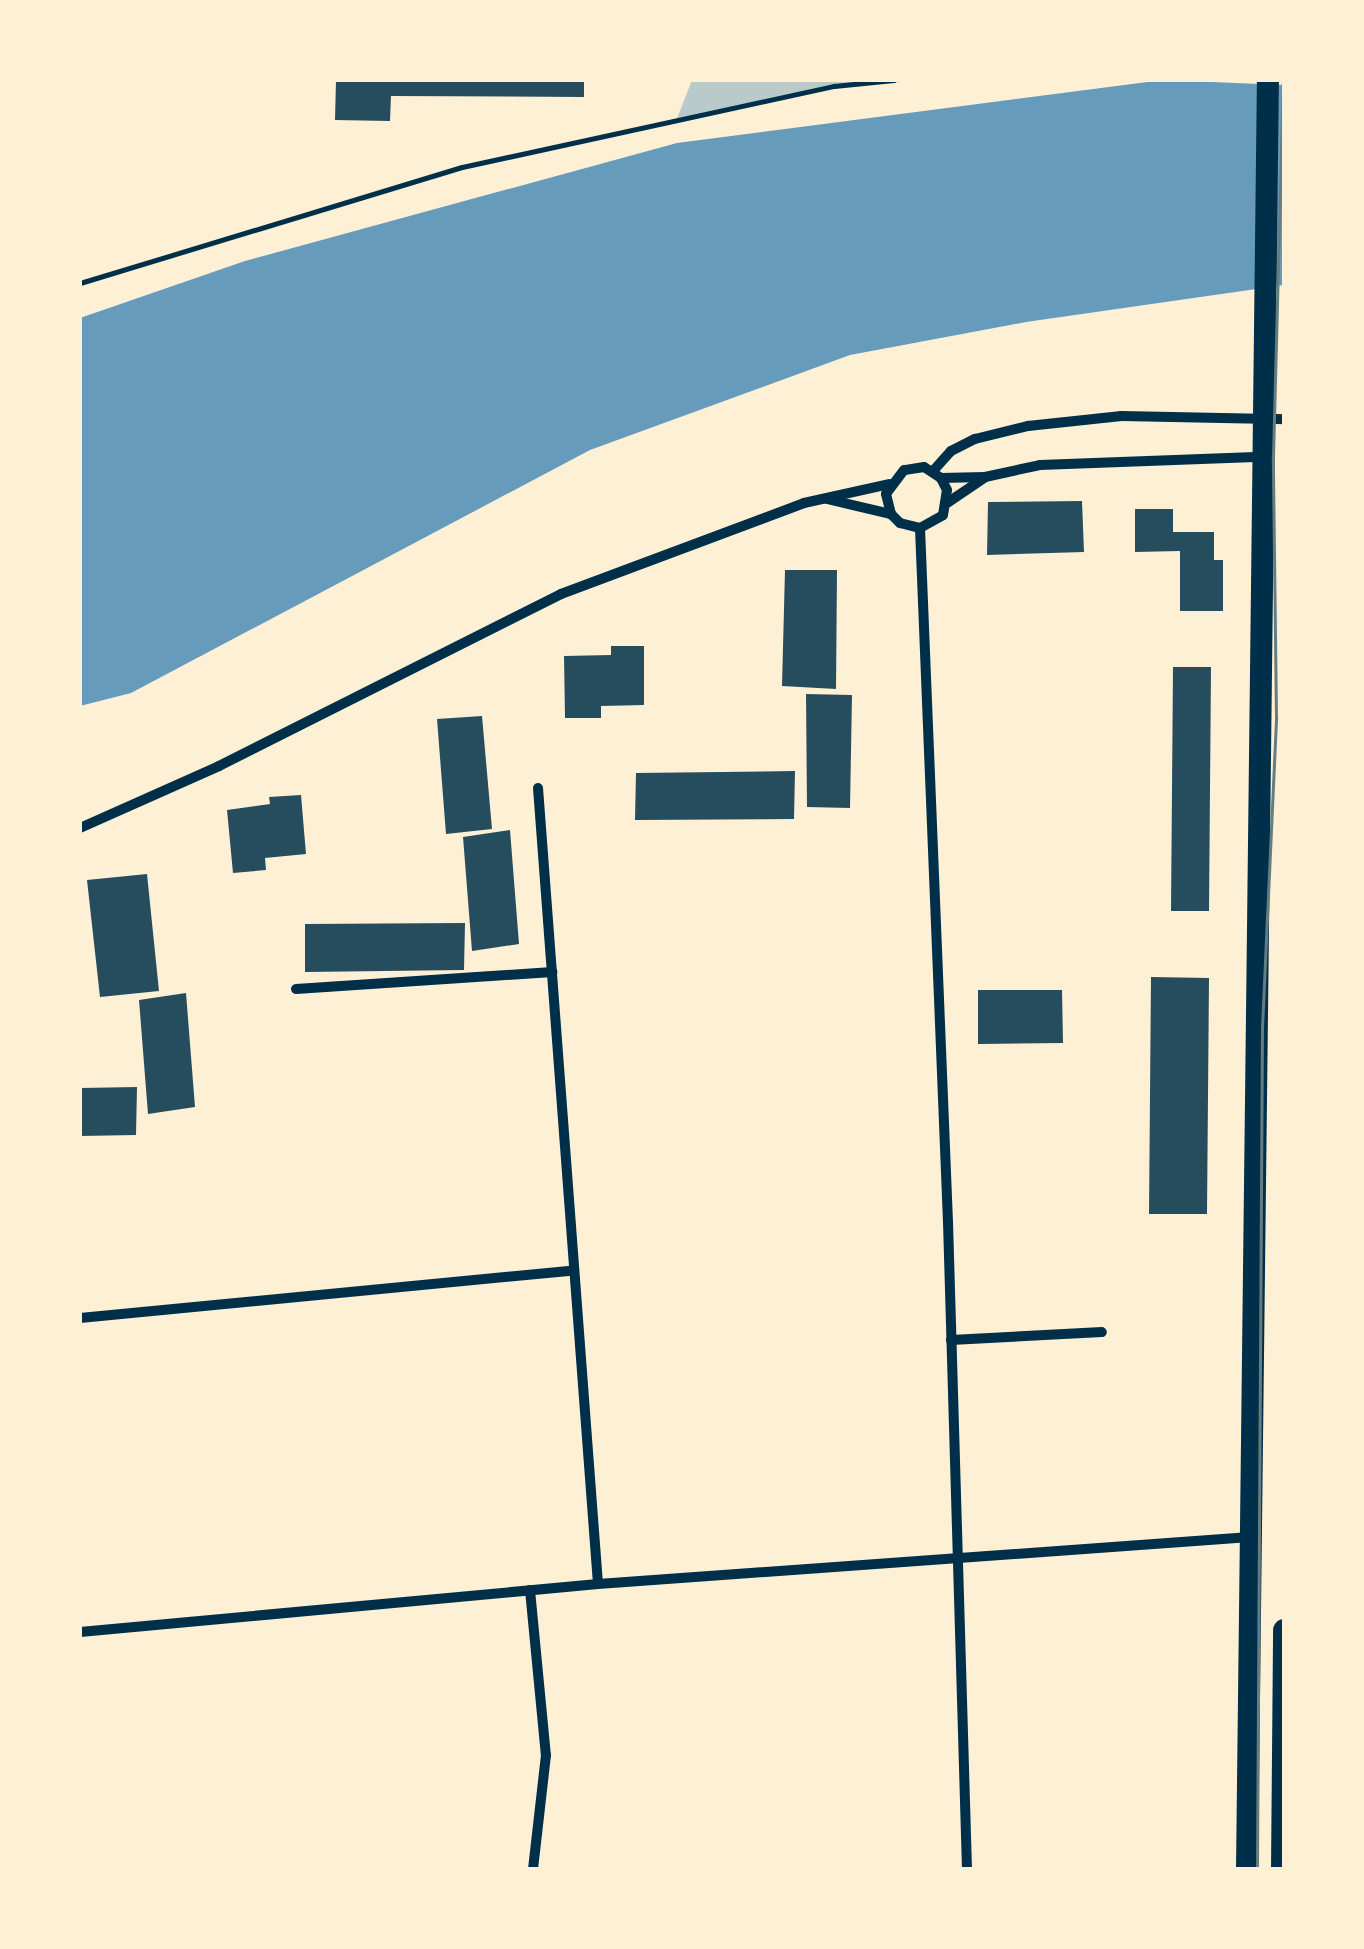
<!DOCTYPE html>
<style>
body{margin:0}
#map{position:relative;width:1364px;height:1949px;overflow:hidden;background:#fdf0d5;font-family:"Asap Condensed",sans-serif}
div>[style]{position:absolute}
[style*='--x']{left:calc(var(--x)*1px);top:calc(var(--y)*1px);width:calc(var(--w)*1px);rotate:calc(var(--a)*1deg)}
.green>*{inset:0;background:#b9caca}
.water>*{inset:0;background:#669bbc}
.building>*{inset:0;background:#264d5e}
.path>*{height:5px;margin:-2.5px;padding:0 2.5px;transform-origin:2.5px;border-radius:2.5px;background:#003049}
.minor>*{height:10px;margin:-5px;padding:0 5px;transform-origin:5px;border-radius:5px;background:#003049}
.primary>*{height:22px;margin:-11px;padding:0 11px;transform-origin:11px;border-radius:11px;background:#003049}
.tram>*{height:2.5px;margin:-1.25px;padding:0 1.25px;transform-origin:1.25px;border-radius:1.25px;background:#657d81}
span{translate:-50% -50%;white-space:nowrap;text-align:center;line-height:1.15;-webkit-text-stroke:10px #fdf0d5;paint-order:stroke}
.frame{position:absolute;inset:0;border:82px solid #fdf0d5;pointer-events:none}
</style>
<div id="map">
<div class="green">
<div style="clip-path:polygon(692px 80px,929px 80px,824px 88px,676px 121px)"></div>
</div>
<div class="water">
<div style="clip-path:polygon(1163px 80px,1284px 85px,1284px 285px,1026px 322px,850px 355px,590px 450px,131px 693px,80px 706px,80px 318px,245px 261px,677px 143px)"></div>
</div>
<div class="building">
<div style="clip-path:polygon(336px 80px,584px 80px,584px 97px,391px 96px,390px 121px,335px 120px)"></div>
<div style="clip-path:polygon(1082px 501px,1084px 552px,987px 555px,988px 502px)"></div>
<div style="clip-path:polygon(1135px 509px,1173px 509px,1173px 532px,1214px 532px,1214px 560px,1223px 560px,1223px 611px,1180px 611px,1180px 551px,1135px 552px)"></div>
<div style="clip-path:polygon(785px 570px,837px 570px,836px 689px,782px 686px)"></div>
<div style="clip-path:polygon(611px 646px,644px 646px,644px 705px,601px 706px,601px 718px,565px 718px,564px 656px,611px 655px)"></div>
<div style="clip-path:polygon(1173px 667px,1211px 667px,1209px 911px,1171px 911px)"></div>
<div style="clip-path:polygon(806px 694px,852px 695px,850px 808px,807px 807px)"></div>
<div style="clip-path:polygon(482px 716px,492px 829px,446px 834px,437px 719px)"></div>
<div style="clip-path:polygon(795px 771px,794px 819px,635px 820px,636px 773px)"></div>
<div style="clip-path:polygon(301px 795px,306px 854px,265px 858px,266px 870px,233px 873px,227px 810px,270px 804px,269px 797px)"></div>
<div style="clip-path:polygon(510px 830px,519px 944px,472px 951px,463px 837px)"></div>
<div style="clip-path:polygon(147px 874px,159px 991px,100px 997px,87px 880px)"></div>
<div style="clip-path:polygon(465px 923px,464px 970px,305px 972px,305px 924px)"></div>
<div style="clip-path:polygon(1151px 977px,1209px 978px,1207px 1214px,1149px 1214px)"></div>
<div style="clip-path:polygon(978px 990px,1062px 990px,1063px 1043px,978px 1044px)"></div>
<div style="clip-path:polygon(186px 993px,195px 1107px,148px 1114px,139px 1000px)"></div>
<div style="clip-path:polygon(137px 1087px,136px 1135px,80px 1136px,80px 1088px)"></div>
</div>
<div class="path">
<div style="--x:80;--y:283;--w:399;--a:-16.9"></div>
<div style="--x:462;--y:167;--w:381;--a:-12.3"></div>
<div style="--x:834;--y:86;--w:60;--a:-5.7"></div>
</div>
<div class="minor">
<div style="--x:933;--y:471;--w:27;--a:-48"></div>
<div style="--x:951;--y:451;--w:27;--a:-27"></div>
<div style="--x:975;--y:439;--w:55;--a:-13.8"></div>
<div style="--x:1028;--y:426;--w:94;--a:-6.1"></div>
<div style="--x:1121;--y:416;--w:163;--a:1.1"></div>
<div style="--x:941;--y:478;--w:44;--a:-1.3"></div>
<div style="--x:985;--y:477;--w:56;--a:-12.3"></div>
<div style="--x:1040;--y:465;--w:222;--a:-2.1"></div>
<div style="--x:827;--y:499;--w:66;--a:13.2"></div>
<div style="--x:891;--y:514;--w:13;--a:45"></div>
<div style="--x:900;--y:523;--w:21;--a:14"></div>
<div style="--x:920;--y:528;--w:26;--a:-29"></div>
<div style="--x:943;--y:515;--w:25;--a:-81"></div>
<div style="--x:947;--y:490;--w:13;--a:-117"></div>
<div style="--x:941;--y:478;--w:20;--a:-147"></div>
<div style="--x:924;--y:467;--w:20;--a:171"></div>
<div style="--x:904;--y:470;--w:30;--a:127"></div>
<div style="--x:886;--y:494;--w:21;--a:76"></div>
<div style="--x:947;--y:503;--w:45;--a:-34"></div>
<div style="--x:920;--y:528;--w:695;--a:87.69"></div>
<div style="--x:948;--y:1222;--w:647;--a:88.32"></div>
<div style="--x:538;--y:788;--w:798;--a:85.69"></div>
<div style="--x:80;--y:828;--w:152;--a:-24"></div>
<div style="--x:219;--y:766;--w:383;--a:-26.7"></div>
<div style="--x:561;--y:594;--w:259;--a:-20.5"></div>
<div style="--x:804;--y:503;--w:87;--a:-12.6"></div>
<div style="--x:296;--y:989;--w:257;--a:-3.8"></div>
<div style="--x:80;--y:1318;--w:496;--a:-5.5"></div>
<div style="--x:951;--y:1340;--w:151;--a:-3"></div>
<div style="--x:530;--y:1590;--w:166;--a:84.5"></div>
<div style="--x:546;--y:1755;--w:115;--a:96.5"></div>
<div style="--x:80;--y:1632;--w:520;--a:-5.29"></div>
<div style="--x:598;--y:1584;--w:654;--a:-4.12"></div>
</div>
<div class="primary">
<div style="--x:1247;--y:1869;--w:1789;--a:-89.33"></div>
<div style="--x:1282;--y:1869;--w:239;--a:-89.5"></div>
</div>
<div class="tram">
<div style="--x:1257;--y:1869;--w:841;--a:-89.66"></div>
<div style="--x:1262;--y:1028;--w:311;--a:-87.4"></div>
<div style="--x:1276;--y:717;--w:260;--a:-90.7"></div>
<div style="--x:1273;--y:457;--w:377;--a:-88.5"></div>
</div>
<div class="frame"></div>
</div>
